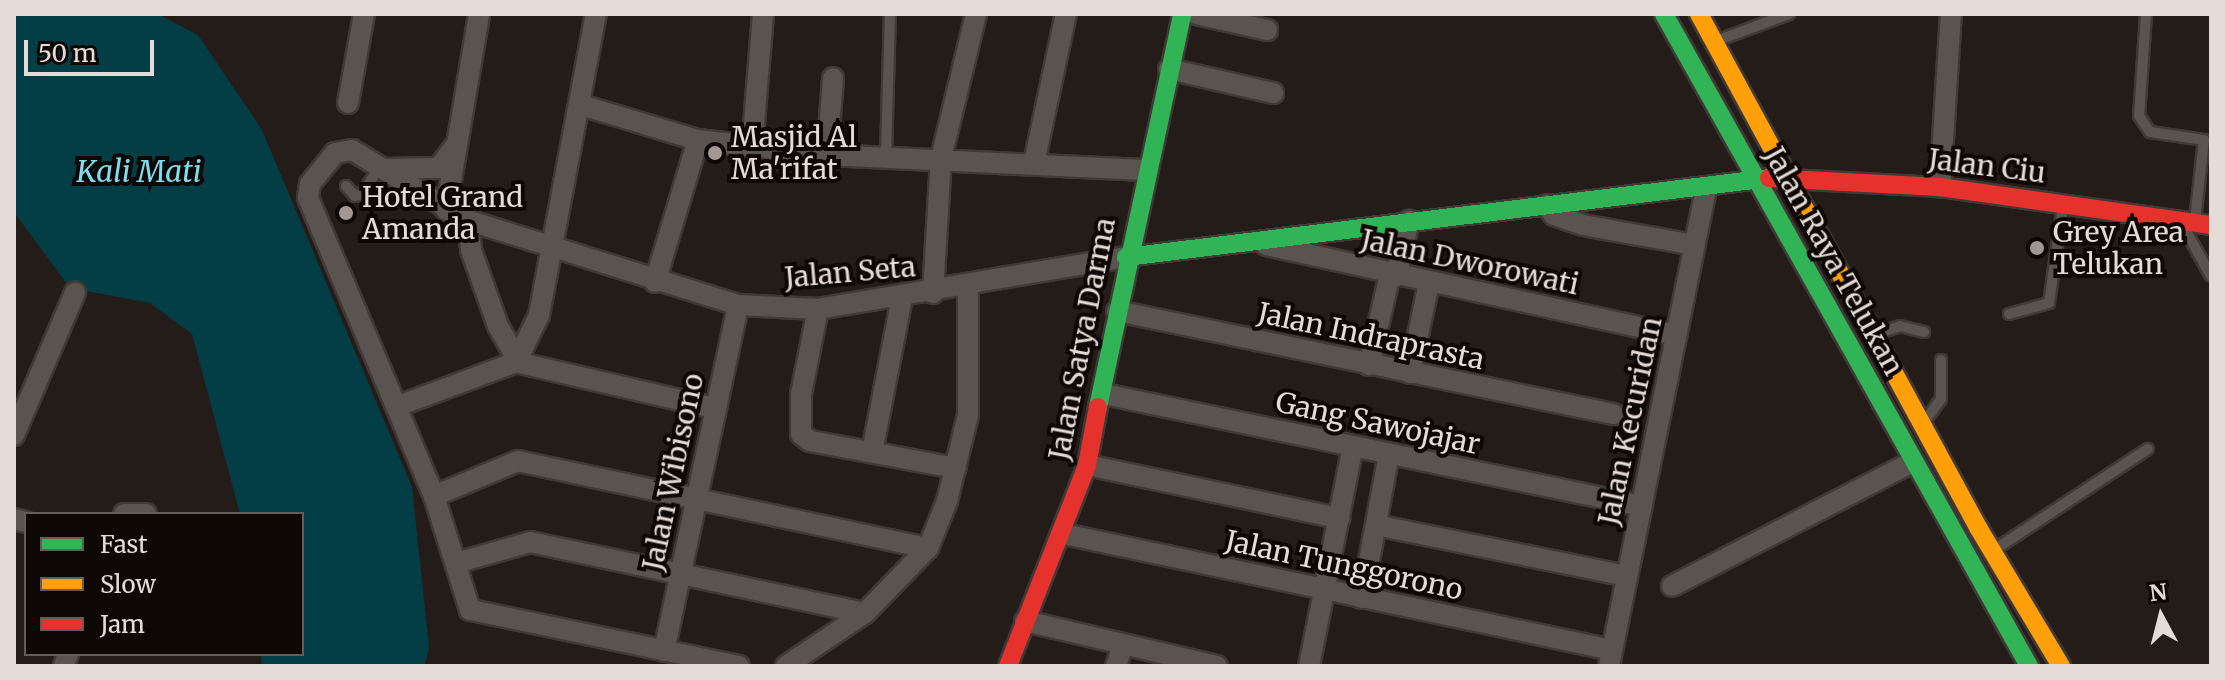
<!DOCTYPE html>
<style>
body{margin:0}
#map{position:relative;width:2225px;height:680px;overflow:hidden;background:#241c19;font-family:Merriweather,serif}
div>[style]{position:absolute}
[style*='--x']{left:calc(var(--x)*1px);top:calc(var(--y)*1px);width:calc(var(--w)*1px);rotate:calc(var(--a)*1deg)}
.water>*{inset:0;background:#033d45}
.roads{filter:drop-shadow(2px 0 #403937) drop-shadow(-2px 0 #403937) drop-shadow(0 2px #403937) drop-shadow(0 -2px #403937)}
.lane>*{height:10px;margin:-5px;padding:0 5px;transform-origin:5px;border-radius:5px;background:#5a5451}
.street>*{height:20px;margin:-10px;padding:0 10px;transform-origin:10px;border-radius:10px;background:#5a5451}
.fast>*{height:18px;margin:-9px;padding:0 9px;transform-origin:9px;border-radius:9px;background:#30b455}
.slow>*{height:18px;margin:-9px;padding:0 9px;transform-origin:9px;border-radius:9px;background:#ff9f0a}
.jam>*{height:18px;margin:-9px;padding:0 9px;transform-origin:9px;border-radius:9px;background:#e5322d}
.dots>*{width:22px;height:22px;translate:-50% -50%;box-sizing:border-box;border:4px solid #0d0705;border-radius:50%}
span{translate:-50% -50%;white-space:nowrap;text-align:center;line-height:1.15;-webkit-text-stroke:8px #0d0705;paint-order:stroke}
.poi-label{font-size:28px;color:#e5dbd7}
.left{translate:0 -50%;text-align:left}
.street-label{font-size:28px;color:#e5dbd7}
.water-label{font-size:30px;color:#80dbea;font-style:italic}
.frame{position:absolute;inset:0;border:16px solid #e5dbd7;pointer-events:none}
.legend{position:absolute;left:24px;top:512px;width:280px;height:144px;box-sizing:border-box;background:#0d0705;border:2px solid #635c59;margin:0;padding:10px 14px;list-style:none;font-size:24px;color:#e5dbd7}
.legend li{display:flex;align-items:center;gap:16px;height:40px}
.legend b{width:40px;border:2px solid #635c59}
.north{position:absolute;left:2121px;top:576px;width:80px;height:80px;-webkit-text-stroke:6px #0d0705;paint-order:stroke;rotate:353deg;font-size:22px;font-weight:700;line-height:32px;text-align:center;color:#e5dbd7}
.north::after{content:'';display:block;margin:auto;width:28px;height:36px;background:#e5dbd7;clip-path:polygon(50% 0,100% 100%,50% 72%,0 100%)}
.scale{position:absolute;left:24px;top:40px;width:130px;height:36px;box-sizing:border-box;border:4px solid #e5dbd7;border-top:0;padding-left:10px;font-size:24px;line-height:28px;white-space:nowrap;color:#e5dbd7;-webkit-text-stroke:6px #0d0705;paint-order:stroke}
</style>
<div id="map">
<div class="water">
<div style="clip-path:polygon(14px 14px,158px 14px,198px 35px,262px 130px,412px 487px,429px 646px,425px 666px,262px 666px,261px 654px,302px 654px,302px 514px,240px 514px,192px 334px,150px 303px,70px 288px,14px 212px)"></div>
</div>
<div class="roads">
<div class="lane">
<div style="--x:2146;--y:14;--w:102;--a:93.9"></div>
<div style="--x:2139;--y:116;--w:19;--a:55"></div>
<div style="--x:2150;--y:132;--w:55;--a:8.4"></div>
<div style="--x:2204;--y:140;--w:81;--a:96.4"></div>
<div style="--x:1716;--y:41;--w:78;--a:-20.3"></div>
<div style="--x:886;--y:155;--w:141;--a:-88.4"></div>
<div style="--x:346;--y:186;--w:13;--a:48"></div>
<div style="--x:355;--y:196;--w:7;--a:-16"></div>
<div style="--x:362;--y:194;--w:31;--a:-57"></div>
<div style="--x:2183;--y:226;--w:57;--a:60.8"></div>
<div style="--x:2009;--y:314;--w:41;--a:-15.4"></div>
<div style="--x:2049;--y:303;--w:98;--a:-81.8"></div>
<div style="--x:1879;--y:333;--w:22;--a:-18"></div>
<div style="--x:1900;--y:326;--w:25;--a:14"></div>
<div style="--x:1925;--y:421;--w:27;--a:-54"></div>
<div style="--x:1941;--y:399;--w:39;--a:-90"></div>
<div style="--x:1994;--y:550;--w:184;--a:-33.3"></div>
</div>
<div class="street">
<div style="--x:1196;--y:14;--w:73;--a:12.7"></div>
<div style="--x:1169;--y:69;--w:107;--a:13"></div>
<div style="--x:348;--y:103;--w:90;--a:-79.8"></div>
<div style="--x:581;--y:105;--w:122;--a:16.7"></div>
<div style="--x:752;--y:148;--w:134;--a:-85.3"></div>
<div style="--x:827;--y:155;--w:77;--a:-85.5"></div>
<div style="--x:1034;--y:163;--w:152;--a:-77.9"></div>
<div style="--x:383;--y:169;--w:56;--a:-1"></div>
<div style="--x:439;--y:168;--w:27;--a:-54"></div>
<div style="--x:1940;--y:187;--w:173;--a:-86.4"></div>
<div style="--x:1547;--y:205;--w:12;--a:55"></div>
<div style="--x:1554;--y:215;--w:31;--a:19"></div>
<div style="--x:1583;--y:225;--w:113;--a:10.2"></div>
<div style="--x:446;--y:210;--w:199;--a:-80.4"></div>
<div style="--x:467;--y:220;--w:30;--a:82"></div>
<div style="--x:471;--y:250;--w:81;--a:70.4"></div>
<div style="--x:498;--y:326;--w:36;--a:60"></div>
<div style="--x:1266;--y:245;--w:420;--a:12.4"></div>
<div style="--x:1396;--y:276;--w:57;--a:-76.7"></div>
<div style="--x:655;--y:282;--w:148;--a:-73.2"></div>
<div style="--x:698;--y:140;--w:130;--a:6.6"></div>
<div style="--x:827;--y:155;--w:318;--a:2.7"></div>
<div style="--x:933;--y:293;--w:135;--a:-86.6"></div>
<div style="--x:941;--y:158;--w:148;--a:-76.3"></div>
<div style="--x:818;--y:309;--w:87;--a:101.3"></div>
<div style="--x:801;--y:394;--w:40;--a:90"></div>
<div style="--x:801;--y:434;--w:11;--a:38"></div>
<div style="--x:810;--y:441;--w:148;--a:10.5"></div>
<div style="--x:1117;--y:311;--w:507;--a:11.73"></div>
<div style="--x:516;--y:362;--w:52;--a:-63.9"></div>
<div style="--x:539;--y:315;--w:306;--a:-79.3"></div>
<div style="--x:1369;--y:365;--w:93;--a:-77"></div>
<div style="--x:1410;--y:373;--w:92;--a:-78.1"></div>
<div style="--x:1104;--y:394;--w:549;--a:11.78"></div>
<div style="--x:398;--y:406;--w:126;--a:-20.4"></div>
<div style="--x:516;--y:362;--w:203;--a:13.1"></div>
<div style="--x:14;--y:435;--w:155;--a:-66.8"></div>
<div style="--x:872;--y:452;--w:158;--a:-79"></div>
<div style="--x:1087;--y:465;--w:258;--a:11.9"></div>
<div style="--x:434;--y:496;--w:91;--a:-22.6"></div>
<div style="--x:518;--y:461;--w:419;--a:12"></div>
<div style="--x:124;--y:514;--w:22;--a:0"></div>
<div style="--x:14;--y:519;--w:12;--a:14"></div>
<div style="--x:1376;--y:525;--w:256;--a:11.5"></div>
<div style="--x:1064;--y:534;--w:560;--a:11.95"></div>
<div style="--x:456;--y:563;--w:77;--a:-15.8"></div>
<div style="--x:530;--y:542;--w:342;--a:12"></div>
<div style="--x:1672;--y:586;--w:270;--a:-27.3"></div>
<div style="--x:1362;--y:598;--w:147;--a:-79.4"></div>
<div style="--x:1025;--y:621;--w:197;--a:13.2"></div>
<div style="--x:664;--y:651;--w:354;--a:-77.9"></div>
<div style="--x:64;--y:666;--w:13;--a:-72"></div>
<div style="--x:739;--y:666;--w:275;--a:-168.2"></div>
<div style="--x:470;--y:610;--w:120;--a:-107.5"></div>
<div style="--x:434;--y:496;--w:324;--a:-112.9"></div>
<div style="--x:308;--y:197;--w:13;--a:-81"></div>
<div style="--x:310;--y:184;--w:40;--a:-51"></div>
<div style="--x:335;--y:153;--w:17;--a:-10"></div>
<div style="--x:352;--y:150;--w:135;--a:31.3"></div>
<div style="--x:467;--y:220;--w:284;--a:17.4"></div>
<div style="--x:738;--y:305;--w:80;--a:2.9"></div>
<div style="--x:818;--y:309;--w:312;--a:-9.6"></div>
<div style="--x:786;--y:666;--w:95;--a:-33.9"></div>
<div style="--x:865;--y:613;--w:91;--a:-45.9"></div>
<div style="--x:928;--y:548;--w:51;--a:-68"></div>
<div style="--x:947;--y:501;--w:89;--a:-76.3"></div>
<div style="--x:968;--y:415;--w:129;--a:-90"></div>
<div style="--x:1116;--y:666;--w:22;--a:-72"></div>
<div style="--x:1309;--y:666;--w:224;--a:-78.7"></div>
<div style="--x:1609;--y:666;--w:488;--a:-78.5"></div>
</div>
<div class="fast">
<div style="--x:1664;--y:14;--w:747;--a:60.76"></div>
<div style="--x:1126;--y:257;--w:648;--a:-7"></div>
<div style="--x:1098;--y:407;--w:402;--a:-77.9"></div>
</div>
<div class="slow">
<div style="--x:1699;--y:14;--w:586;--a:61.47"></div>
<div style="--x:1979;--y:529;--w:160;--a:59.1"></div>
</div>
<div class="jam">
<div style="--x:1769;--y:178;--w:171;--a:3"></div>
<div style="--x:1940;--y:187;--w:274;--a:8"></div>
<div style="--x:1008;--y:666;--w:216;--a:-68.5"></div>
<div style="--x:1087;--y:465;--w:59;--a:-79.3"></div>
</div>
</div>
<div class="dots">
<div style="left:715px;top:153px;background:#a19894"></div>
<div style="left:346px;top:213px;background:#a19894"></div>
<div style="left:2037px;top:248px;background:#a19894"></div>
</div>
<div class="poi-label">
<span class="left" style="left:731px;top:153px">Masjid Al<br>Ma'rifat</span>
<span class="left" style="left:362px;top:213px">Hotel Grand<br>Amanda</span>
<span class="left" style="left:2053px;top:248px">Grey Area<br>Telukan</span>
</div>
<div class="street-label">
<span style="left:1987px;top:166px;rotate:7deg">Jalan Ciu</span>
<span style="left:1834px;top:261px;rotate:61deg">Jalan Raya Telukan</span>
<span style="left:1470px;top:262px;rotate:12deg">Jalan Dworowati</span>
<span style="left:850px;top:272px;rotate:-5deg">Jalan Seta</span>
<span style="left:1371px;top:336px;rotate:12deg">Jalan Indraprasta</span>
<span style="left:1082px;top:339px;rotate:-79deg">Jalan Satya Darma</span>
<span style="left:1630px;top:421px;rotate:-78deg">Jalan Kecuridan</span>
<span style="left:1378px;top:423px;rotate:12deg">Gang Sawojajar</span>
<span style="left:673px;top:472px;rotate:-78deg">Jalan Wibisono</span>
<span style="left:1344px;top:565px;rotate:12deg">Jalan Tunggorono</span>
</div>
<div class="water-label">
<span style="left:139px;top:171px">Kali Mati</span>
</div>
<div class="frame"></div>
<ul class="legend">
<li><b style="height:10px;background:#30b455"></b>Fast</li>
<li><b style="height:10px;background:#ff9f0a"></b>Slow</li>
<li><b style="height:10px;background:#e5322d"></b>Jam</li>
</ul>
<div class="north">N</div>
<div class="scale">50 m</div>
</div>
